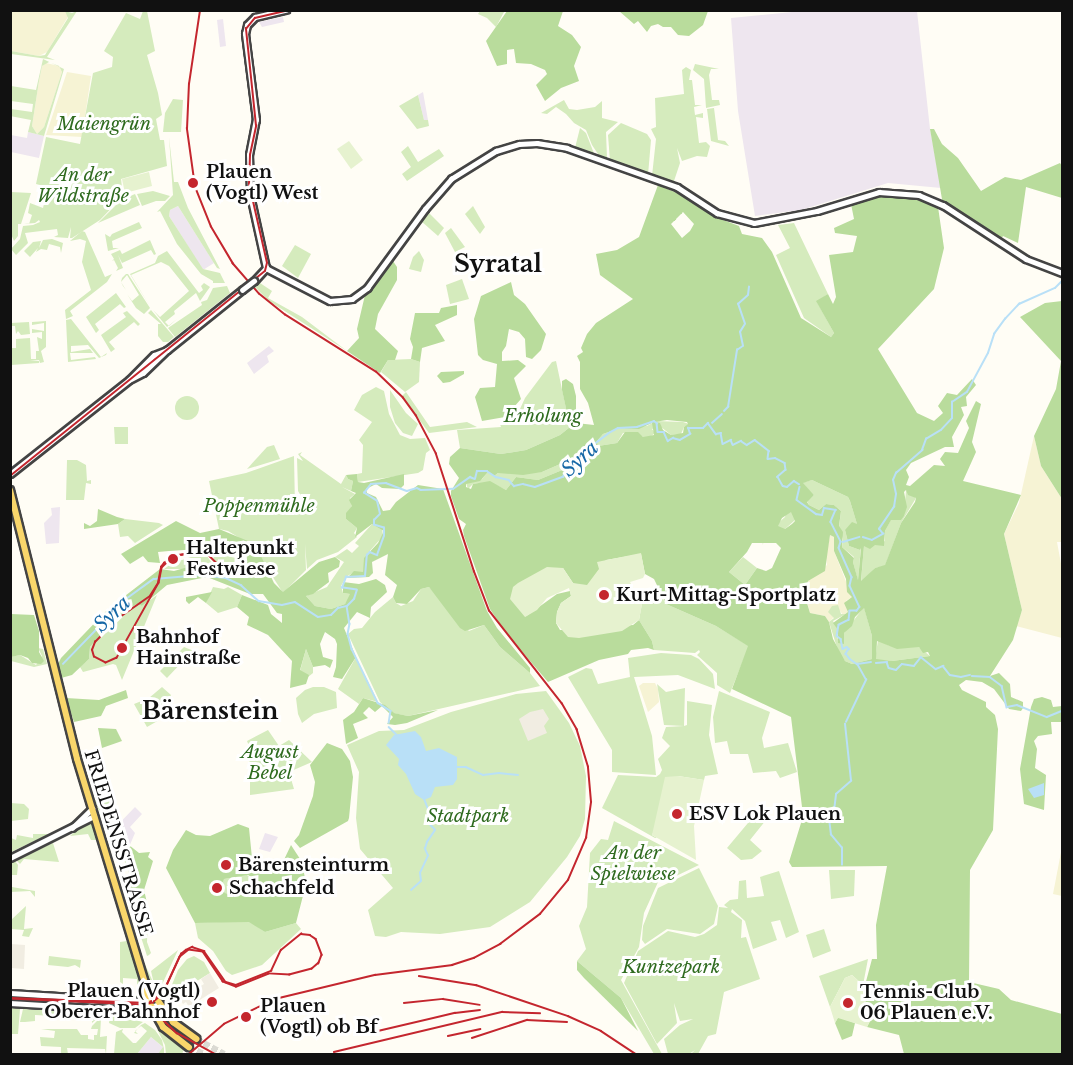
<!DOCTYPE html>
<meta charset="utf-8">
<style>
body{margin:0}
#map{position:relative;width:1073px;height:1065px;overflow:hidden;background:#fffdf5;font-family:"Libre Baskerville",serif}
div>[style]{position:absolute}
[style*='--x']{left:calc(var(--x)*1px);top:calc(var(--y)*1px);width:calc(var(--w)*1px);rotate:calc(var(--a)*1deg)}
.industrial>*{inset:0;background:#eee6ef}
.farmland>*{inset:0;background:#f6f3d4}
.green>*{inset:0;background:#d5ebbd}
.round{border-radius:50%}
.forest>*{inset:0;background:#b9dc9c}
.pitch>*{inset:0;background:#e6f2cf}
.plaza>*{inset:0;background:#f1ede2}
.water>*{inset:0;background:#b9e0f7}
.stream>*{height:1.5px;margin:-0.75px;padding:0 0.75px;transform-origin:0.75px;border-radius:0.75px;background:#b9e0f7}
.major-tunnel>*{height:6px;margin-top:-3px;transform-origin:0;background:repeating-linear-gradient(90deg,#dbdad3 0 6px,transparent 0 9px)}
.roads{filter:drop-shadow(2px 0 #444) drop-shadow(-2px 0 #444) drop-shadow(0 2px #444) drop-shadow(0 -2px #444)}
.minor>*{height:4.5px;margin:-2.25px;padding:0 2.25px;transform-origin:2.25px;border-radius:2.25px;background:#fff}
.major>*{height:6px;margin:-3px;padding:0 3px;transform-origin:3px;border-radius:3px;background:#f9d66b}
.tram>*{height:1.5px;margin:-0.75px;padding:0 0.75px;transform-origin:0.75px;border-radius:0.75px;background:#c4262e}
.rail>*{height:1.5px;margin:-0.75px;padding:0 0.75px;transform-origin:0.75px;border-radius:0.75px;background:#c4262e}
.bridges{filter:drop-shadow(2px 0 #444) drop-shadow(-2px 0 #444) drop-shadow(0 2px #444) drop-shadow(0 -2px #444)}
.minor-bridge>*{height:4.5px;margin:-2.25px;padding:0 2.25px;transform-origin:2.25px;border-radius:2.25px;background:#fff}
.dots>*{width:16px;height:16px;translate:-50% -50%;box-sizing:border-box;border:3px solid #fff;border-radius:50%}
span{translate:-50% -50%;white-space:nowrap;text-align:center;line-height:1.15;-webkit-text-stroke:6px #fff;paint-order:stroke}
.park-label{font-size:18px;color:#2f6b1f;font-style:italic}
.poi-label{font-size:18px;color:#111;font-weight:700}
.left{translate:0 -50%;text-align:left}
.right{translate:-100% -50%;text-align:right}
.street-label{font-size:18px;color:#111}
.water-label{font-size:20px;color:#1768a6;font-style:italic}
.district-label{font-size:24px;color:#111;font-weight:700}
.frame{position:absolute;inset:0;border:12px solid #111;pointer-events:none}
</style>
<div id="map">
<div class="industrial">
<div style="clip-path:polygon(812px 10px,917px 11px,930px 129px,941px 188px,888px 183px,801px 210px,755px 216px,738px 111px,731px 18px)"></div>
<div style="clip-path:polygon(283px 17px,284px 22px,262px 27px,259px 22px)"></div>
<div style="clip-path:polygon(223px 19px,226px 46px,220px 47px,217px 20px)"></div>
<div style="clip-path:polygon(423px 92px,428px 120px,424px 120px,418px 95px)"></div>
<div style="clip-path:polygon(28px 132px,44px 136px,39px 158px,11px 152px,11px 135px,27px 138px)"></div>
<div style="clip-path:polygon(178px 206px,214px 263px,203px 270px,169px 216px,170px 210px)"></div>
<div style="clip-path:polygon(269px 346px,274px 351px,267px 356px,269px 362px,254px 374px,247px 363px)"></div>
<div style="clip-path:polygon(60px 507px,59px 543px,46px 544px,44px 523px,52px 515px,51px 508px)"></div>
<div style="clip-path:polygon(135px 807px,142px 814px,130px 827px,135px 833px,126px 854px,121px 855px,118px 844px,108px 835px)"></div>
<div style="clip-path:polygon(265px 833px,278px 837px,270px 852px,259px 849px)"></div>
<div style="clip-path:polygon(151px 1037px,164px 1048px,158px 1054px,137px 1054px)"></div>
</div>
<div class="farmland">
<div style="clip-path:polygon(10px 11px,65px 11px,69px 15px,47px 52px,39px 56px,11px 51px)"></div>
<div style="clip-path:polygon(46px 63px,59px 66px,62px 72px,44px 127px,37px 134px,32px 126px,39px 81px,42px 66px)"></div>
<div style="clip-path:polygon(67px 72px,91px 76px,82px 137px,46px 135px)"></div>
<div style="clip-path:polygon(1034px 436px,1041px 466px,1062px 499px,1062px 542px,1057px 542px,1062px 569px,1062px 638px,1016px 626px,1022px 610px,1004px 534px,1019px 503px)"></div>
<div style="clip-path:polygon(830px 535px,834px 537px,834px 551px,852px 597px,846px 601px,849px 612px,843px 615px,840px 611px,829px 622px,825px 616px,810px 613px,805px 593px,808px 581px,827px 565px,826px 557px)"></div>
<div style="clip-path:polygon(643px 683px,655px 683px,658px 689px,659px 702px,648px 712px,639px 686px)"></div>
<div style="clip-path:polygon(1062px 847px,1062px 896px,1053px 894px)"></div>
</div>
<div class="green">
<div style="clip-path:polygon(65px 11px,72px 13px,77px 11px,47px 57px,55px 60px,11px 54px,11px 51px,39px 56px,45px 55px,68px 18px)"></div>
<div style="clip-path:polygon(143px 11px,147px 11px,155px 51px,147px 55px,158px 93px,162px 115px,156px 119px,160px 140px,164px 140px,167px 166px,121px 179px,123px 196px,100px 220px,72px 238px,70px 238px,71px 227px,68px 238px,54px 237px,58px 235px,57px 229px,25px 233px,28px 243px,16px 255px,11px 249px,20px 239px,23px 226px,33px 225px,40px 222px,39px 220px,35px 223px,24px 224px,29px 224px,32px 215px,28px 213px,30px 203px,43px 208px,48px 187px,36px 184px,46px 137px,80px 144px,93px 73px,112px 67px,113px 57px,104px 51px,126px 13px,140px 19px)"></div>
<div style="clip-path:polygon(480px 11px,502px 11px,504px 12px,496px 27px,487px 18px,478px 14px)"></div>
<div style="clip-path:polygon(evenodd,43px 59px,64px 69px,44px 136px,28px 132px,31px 120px,10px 116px,11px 109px,32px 112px,33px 104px,11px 101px,11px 86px,36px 90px,43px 59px,49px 62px,59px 66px,62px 72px,44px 127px,37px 134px,32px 126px,39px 81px,42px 66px,49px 62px)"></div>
<div style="clip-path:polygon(695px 64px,719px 69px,711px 69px,709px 75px,712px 100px,719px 100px,720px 105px,706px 108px,704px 79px,693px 70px)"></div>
<div style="clip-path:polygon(686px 67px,691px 70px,689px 80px,692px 80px,695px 105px,702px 105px,694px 107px,695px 115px,703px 113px,703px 118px,696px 117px,699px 143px,706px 142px,710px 146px,707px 157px,697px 156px,682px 161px,677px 148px,680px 163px,673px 184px,652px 176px,656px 139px,651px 129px,656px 127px,655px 98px,684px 94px,682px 70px)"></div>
<div style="clip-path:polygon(418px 95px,424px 120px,428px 120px,429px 126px,417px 129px,399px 106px)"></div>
<div style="clip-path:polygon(173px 99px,183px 100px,181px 132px,163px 132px,165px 113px)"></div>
<div style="clip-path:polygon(564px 100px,569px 109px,577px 110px,595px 107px,602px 101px,602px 118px,618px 122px,606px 132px,607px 158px,600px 157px,592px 145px,586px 130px,574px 123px,566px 114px,556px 107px,547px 114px,541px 113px)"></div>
<div style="clip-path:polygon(720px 107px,714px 108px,718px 140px,725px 141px,729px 146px,711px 141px,707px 109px)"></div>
<div style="clip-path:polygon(621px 123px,647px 134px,651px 140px,648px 175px,610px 161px,608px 135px)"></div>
<div style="clip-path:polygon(580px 128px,586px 133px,595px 156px,575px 148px)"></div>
<div style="clip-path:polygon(169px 137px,174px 182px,178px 182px,188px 208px,220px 269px,217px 268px,178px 206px,170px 210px,169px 216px,203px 269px,220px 273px,225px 283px,213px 283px,213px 281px,201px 274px,177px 244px,160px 211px,157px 212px,173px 195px)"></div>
<div style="clip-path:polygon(408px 146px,418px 162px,439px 149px,444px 156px,407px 181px,402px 174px,411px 167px,401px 152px)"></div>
<div style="clip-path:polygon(153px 191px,170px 196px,165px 201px,156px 201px,142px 206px,137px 194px)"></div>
<div style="clip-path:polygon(11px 192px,31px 193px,21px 224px,18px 224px,18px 236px,14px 241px,11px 234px)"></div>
<div style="clip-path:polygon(135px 194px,140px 205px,98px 223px,121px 200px)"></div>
<div style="clip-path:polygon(473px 206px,485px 227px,480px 234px,465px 214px)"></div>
<div style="clip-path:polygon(428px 212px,444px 228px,438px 236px,421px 221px)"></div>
<div style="clip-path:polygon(139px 222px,142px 228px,112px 241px,113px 248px,119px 248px,108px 251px,105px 234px,110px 237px,112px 234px)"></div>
<div style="clip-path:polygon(794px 223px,828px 294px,817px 302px,834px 333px,831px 337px,804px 318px,776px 255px,790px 248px,778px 225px)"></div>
<div style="clip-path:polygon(451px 228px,465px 247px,455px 252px,445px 233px)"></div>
<div style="clip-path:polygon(82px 231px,85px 232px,105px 277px,112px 274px,107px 282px,70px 311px,73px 316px,66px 319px,65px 310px,91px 290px,82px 262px,86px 241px,80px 239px,70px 241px)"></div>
<div style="clip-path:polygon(52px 239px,63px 243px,61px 253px,60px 247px,49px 244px,47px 250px,41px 249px,36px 252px,38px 248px,30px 257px,24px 251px,33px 242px,41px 241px,39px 248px,43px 240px)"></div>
<div style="clip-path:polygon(150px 240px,156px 254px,154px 255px,151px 250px,122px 263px,118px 255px,123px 268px,116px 271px,118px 268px,114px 260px,112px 261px,114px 259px,111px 254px,120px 250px,122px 254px)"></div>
<div style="clip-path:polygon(295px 245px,311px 254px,298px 278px,282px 266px)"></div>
<div style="clip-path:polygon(167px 251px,199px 293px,203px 290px,201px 286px,204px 283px,210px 287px,200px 301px,196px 293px,174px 311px,175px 314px,165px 322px,169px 326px,177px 319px,167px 327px,153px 310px,160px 317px,189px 291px,169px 266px,161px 262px,131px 275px,151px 308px,130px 274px,155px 263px,158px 256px)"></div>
<div style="clip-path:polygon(419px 251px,424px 260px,421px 272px,409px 269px,413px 257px)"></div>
<div style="clip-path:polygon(126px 274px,128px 274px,150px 308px,144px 314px,136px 308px,127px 294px,132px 301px,139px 295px,127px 275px,121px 282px,126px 290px,123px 286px,121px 282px,122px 278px)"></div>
<div style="clip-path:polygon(462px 279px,469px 299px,450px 304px,446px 285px)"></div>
<div style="clip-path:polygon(260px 283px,272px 291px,268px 298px,302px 317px,347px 351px,269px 301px,255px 287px)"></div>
<div style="clip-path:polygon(227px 286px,230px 293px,175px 337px,168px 328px,202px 305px,201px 302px,207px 300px,213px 288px)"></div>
<div style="clip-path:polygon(116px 293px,126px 307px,124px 308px,120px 304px,95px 324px,99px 330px,96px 333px,86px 317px)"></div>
<div style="clip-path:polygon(151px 310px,174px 337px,168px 342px,163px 342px,158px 336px,158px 324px,161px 324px,148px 313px)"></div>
<div style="clip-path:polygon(127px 311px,140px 324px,138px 326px,134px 322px,109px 342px,115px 349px,111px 352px,101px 335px,126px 317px,123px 313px)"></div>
<div style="clip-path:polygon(71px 319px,101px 357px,107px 353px,106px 355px,99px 358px,88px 345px,71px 346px,71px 352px,90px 349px,93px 353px,70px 353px,71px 360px,95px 357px,96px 359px,68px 362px,66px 320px)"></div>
<div style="clip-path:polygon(46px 321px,46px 347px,41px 351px,44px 362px,40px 363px,39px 360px,30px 360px,39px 361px,39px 363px,11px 365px,11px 344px,11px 348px,16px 348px,16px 339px,30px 338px,31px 359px,36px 359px,36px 351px,39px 351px,37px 337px,42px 339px,42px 332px,32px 333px,32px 329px,44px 331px,44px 323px,32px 325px,32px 322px)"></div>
<div style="clip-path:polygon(29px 322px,30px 334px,21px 335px,18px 331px,16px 334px,15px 326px,11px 326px,11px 323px)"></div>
<div style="clip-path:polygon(411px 359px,420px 362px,419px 382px,405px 392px,381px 372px,388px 360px)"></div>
<div style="clip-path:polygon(556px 361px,570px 427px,560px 435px,526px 450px,501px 454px,460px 448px,457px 430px,501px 427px,500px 424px,520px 409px,525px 398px,552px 362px)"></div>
<div style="clip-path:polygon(376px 387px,384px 391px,389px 414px,400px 435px,410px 439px,425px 438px,430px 450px,426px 453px,423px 470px,418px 473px,358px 482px,357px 474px,362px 473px,363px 445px,359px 440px,372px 422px,354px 410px,362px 395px)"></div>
<div style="clip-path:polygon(390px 390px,406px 413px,418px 424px,412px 436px,403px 433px,395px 423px,390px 407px)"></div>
<div style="clip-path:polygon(406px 392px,430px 427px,467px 422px,477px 427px,429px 433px,402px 396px)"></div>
<div class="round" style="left:175px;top:396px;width:24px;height:24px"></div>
<div style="clip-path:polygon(656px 421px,683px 422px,689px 424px,684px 427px,681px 434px,671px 435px,661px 427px,652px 429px,655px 433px,650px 437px,643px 437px,634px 432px,623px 433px,617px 443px,598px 446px,597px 441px,603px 434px,620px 428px,647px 426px)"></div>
<div style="clip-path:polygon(114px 427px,128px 427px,128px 444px,115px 444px)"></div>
<div style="clip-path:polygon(274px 445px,280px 459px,247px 469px,267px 447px)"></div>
<div style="clip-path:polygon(302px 452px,300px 455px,341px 484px,346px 475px,348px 479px,353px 481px,351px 491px,342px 487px,355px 494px,350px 498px,352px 506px,346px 519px,357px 528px,354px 533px,357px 537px,338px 552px,317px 560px,307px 569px,305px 544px,306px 570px,283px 593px,253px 546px,228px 531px,219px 529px,209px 481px,246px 473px,294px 456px,295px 508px,297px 513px,304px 513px,302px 509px,307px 506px,298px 491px,297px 458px,303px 461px,298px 454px)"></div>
<div style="clip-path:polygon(67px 460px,77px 460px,86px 465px,87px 481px,91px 480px,91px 484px,86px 483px,84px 500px,66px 500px)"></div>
<div style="clip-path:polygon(567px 461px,570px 462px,567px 468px,538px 480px,516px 477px,506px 490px,496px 485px,480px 483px,473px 484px,468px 489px,466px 483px,482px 479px,488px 472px,494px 476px,498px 473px,542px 472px)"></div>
<div style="clip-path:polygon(812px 480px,848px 497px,850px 501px,858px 527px,845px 530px,849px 546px,860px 550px,861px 545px,858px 581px,853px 562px,854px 557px,842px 547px,843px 539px,839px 527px,841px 511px,834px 505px,826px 504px,819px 510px,809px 505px,807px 501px,814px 495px,801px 483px)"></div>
<div style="clip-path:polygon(906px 490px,916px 498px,901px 523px,885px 566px,875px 568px,861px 583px,864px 545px,877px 545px,885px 541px,885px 531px,891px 519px,904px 516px)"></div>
<div style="clip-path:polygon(790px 496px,793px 496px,795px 520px,785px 529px,770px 534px,762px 545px,768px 532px,785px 517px)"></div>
<div style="clip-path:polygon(125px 519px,159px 523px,163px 525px,135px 543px,128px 536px,120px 537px,118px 524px)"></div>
<div style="clip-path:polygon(372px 524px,382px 528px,383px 536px,368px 553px,363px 572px,354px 572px,346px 577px,341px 586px,343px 593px,350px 594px,350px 597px,345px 604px,331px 609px,315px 606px,306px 596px,327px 587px,344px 562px,335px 557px,347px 549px,352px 553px,359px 546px,355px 543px)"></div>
<div style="clip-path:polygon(200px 554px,207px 556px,216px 569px,164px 569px,178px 559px,179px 561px)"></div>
<div style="clip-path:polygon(218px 554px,240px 559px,234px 572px,220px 569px,213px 558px)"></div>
<div style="clip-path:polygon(743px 557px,757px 568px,745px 585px,729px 572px)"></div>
<div style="clip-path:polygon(655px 586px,666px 604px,716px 626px,749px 646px,730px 693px,717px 685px,717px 673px,697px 655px,700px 652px,699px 650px,695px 653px,654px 650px,652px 641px,639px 620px,643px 598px,658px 602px,653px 591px)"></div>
<div style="clip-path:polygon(213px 587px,224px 589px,228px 587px,242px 595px,237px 607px,218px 613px,206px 603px)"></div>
<div style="clip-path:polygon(429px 587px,469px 631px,484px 625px,500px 647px,530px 673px,540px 686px,408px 716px,393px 713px,380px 702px,348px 634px,354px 629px,362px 628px,375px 612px,393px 597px,396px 603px,401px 606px,413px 601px,421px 589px)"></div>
<div style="clip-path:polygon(157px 595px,122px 680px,116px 665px,113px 664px,83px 672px,80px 667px,89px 659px,90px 647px,95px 641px,128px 609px,137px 604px,142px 606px)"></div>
<div style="clip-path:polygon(838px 605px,841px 614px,846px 614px,833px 621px,838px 630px,837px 638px,844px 641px,844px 633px,864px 607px,872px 636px,872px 659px,852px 664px,845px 661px,839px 654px,829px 622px,834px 618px,828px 612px,832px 606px)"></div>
<div style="clip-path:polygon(878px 640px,890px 646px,919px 647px,930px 656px,892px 661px,875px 660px)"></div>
<div style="clip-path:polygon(184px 647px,211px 658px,206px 667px,184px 660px,167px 678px,160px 671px)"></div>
<div style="clip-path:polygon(38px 648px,43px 649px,47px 664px,34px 667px,11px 661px,10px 657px,20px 655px,36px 665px,42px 656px)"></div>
<div style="clip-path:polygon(306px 649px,313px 667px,313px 673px,308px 677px,300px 671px)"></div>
<div style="clip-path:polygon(661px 653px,691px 655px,699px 659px,713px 674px,715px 689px,678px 675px,634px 677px,652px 736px,656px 775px,612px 772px,612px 750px,568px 677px,586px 668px,592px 669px,598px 684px,630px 677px,628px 658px)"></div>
<div style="clip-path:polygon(356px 657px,378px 702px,363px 698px,359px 704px,338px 689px)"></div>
<div style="clip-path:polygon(657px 684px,666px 692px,685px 688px,684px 726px,687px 725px,687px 701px,712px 705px,709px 735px,718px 774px,705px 776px,704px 780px,678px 776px,652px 835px,657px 838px,655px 838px,602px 808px,618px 775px,656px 777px,660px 774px,662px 770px,658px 759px,670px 746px,662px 738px,666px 727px,684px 726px,664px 725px)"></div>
<div style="clip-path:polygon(162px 687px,171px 695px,161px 719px,147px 727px,134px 704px,149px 698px)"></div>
<div style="clip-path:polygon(313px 687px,324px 687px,336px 692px,337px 708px,314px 714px,302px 723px,298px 714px,296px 698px,305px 690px)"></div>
<div style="clip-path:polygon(546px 691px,569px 723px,580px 746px,586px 776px,585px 819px,580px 836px,567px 857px,530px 902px,490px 927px,440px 934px,401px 932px,386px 937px,375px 936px,368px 910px,393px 888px,360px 849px,356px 818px,359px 772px,347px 745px,379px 731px,404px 730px,451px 712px,516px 694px)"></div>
<div style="clip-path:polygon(719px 691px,770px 712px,762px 738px,764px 748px,788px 743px,797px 772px,780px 778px,776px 771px,753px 773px,748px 754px,730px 754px,727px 741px,715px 743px,713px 717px)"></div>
<div style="clip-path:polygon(268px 730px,279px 746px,289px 740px,312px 762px,289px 772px,294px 789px,250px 795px,250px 763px,246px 749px,249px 746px,247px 741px)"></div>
<div style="clip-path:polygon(109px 797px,110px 810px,117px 816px,105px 827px,95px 800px)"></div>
<div style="clip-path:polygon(11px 803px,24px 804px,29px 809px,28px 819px,11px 821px)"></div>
<div style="clip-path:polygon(762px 814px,770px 815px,750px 840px,762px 851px,752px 859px,741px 860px,727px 848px,753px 817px)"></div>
<div style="clip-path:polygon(88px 821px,93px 824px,98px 840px,91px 840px,88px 834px,70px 836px)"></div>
<div style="clip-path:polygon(614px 821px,699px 865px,674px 877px,659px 880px,644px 913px,639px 947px,621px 980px,662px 1054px,654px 1054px,621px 998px,577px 961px,586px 949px,579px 926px,587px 907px,590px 853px,601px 839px,608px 840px)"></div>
<div style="clip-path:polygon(33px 834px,49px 834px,11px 852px,11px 838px,16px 840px,17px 835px,33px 838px)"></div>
<div style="clip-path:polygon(53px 843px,59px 862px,24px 859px,20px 864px,16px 860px)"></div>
<div style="clip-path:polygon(15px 861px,18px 865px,17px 875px,12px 875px,12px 887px,35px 891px,35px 897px,30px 891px,11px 892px,11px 863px)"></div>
<div style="clip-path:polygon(699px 868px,718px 906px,714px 924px,700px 934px,667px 929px,645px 944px,642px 940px,643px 926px,658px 888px)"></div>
<div style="clip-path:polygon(829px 870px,855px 870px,854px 896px,831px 899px)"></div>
<div style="clip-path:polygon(779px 871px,799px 932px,786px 938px,780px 920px,771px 922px,777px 940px,753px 949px,745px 921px,732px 909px,731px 912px,742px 920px,741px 938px,746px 937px,760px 979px,724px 992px,716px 1034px,708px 1036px,698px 1054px,691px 1054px,695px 1050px,689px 1054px,668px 1054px,664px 1039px,680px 1025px,693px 1019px,680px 1021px,674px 1003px,677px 1023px,657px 1044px,624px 983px,638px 951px,668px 931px,695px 937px,704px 934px,717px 925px,719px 907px,728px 908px,724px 905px,730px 900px,738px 899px,739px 881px,746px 880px,747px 898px,764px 896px,760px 877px)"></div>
<div style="clip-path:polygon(247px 875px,261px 888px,246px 894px,240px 892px,237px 896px,225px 893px,222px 887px,224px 879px)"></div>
<div style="clip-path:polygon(127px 893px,134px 898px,134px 911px,140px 919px,148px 916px,147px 942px,151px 953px,149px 955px,147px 956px)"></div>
<div style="clip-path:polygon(26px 906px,24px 929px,33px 928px,29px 937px,22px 936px,24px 930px,11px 929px,11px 920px)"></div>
<div style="clip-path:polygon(249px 921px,265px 932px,296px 923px,301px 929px,262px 965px,232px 975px,226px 971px,213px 951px,198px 938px,195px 923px)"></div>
<div style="clip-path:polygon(824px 929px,831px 951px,813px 958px,806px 935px)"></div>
<div style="clip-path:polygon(127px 941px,144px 994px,141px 999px,120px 998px,137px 995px,137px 979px,123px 978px,123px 984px,120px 982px,120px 942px)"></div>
<div style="clip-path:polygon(178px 950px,160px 989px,152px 989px,143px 960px,154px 984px,151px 971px)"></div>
<div style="clip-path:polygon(49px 956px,81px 960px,80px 968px,75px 965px,68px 967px,48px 965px)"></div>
<div style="clip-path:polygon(194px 956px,204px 962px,210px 973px,176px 994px,171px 987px,178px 970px,187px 959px)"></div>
<div style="clip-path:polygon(868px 959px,863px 985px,852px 975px,845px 978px,830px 1007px,819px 976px)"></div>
<div style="clip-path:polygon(11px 1007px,20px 1009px,18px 1034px,11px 1034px)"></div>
<div style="clip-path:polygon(23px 1009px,105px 1013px,106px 1015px,101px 1015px,92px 1023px,92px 1018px,35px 1015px,35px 1021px,25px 1022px,20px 1022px)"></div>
<div style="clip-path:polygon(105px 1017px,101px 1018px,100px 1037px,107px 1036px,106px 1054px,105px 1049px,67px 1048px,68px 1054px,57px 1054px,61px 1053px,61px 1047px,41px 1046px,40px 1037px,54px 1038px,55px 1031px,41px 1029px,77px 1029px,81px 1035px,88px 1035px,88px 1039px,94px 1040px,94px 1035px,97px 1035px,98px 1029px,91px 1029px,92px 1026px,100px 1018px)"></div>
<div style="clip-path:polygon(110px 1017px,123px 1017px,143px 1022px,135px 1028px,120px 1028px,109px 1023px)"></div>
<div style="clip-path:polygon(145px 1023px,155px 1030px,162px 1040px,164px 1049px,164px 1054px,158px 1054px,163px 1047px,151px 1037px,137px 1054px,114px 1054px,116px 1032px,123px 1029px,122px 1032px,133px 1043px,136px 1043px,147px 1031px,141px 1026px,135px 1031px,138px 1034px,134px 1033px,141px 1025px)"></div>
<div style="clip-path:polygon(157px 1029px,185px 1047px,182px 1054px,166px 1054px,165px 1045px)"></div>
</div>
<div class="forest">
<div style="clip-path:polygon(669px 10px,708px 11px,703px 25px,689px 36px,678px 35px,671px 27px,663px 27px,658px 24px,651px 26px,647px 32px,638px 21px,634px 24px,619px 11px)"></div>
<div style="clip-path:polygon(507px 11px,563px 11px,558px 26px,572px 35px,581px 47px,574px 66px,579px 81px,561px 88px,545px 101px,536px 85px,547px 74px,545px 70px,531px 64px,516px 63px,514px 49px,507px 50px,507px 64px,497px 66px,486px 41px)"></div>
<div style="clip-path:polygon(930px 129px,934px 129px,942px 144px,958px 158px,981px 191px,1005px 177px,1021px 180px,1060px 163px,1062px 166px,1062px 198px,1026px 187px,1018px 243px,1003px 236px,999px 243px,943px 205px)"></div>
<div style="clip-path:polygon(evenodd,658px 185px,689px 198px,718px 218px,739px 226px,742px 234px,762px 238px,772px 252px,801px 318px,831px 337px,834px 333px,816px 301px,828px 294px,833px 304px,836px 297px,829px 255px,853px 252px,857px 236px,835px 233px,834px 228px,854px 219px,851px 204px,889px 193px,920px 199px,938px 207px,944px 248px,934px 289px,878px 349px,917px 413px,934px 421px,943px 413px,938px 406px,947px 393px,957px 395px,972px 379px,976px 385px,966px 397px,967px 406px,961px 407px,964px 415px,952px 437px,954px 447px,945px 447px,911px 463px,906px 470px,909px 477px,906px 485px,910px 486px,934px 465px,945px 466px,940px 459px,945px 452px,958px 453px,969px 428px,966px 421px,976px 401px,981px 404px,972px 442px,976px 452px,963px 481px,1021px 495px,1004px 534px,1022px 610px,1013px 640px,990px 676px,999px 673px,1010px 684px,1011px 697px,1023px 702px,1023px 708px,1021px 711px,1009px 709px,994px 689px,982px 682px,966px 680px,959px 685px,962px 690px,986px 702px,986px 707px,995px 715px,998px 729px,993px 830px,970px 870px,969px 982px,999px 989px,1011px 1000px,1062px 1014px,1062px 1054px,904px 1054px,899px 1035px,867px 1027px,870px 1021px,862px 1010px,866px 1000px,864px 989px,872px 959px,877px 959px,876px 925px,887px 866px,792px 867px,789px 862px,801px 823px,802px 807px,791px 717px,732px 689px,748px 646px,716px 626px,666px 604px,654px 579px,645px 574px,641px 554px,606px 560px,588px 585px,577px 586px,573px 583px,563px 568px,525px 617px,557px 594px,570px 591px,571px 596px,561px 603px,557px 612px,556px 623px,560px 630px,633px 625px,639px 620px,652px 641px,654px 650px,648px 648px,631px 650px,628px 654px,599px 660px,548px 682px,506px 633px,490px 609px,464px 536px,463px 530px,466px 524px,459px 519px,451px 496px,451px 491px,459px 478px,449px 464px,450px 457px,460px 448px,501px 454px,526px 450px,560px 435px,570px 427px,562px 390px,562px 381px,566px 379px,573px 384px,576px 396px,576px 423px,594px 425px,588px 403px,580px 389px,580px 362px,577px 356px,583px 352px,581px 348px,587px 334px,596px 323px,633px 299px,600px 275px,596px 254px,617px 250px,639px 237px,658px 185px,683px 212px,694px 224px,690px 231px,682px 238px,671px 224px,683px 212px,658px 185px,667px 420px,687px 422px,688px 424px,684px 427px,683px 433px,671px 435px,663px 430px,660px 423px,654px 422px,667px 420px,658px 185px,652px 423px,654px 435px,643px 437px,638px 432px,625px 432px,617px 443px,598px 446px,597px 441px,603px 434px,620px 428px,639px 429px,652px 423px,658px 185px,567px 461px,570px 462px,567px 468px,538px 480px,516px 477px,506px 490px,490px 481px,473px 484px,471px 489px,466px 487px,466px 484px,480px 481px,488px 472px,494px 476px,498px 473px,523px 475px,542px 472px,567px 461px,658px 185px,812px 480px,848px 497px,850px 501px,857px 524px,852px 522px,845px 530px,849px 546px,860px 550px,861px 548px,858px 580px,853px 562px,854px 558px,842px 547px,843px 532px,839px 526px,841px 511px,834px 505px,826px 504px,819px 510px,809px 505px,807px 502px,814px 495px,803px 483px,812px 480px,658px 185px,906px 490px,908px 495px,916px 498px,915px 502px,901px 523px,885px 565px,875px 568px,861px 581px,864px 546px,870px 549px,875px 545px,884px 546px,885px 531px,891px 520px,901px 520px,904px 516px,907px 507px,904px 492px,906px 490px,658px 185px,791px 512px,795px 521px,792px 524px,785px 529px,778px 526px,782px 518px,791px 512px,658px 185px,830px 535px,834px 537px,834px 551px,846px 579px,847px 592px,852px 597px,844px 603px,848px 612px,833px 623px,838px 630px,838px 643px,844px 644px,844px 633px,852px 626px,855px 617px,864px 608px,872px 636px,872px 659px,852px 664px,845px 661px,833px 639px,829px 622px,825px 616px,810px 613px,807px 603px,805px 593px,808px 581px,825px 571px,830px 535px,658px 185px,752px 543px,776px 543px,781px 548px,772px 568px,766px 571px,757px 568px,745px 585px,729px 572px,747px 552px,752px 543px,658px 185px,877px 641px,897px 649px,919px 647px,923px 653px,928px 652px,930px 656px,892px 661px,876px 659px,877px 641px)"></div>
<div style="clip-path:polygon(393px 261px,397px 267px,397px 280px,378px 314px,375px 329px,398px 351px,395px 360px,388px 360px,380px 373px,347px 351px,359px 338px,357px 329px,365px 295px)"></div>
<div style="clip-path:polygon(511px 282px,514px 295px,525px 304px,546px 334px,541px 350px,532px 359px,526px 357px,525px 339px,519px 332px,509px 329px,506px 346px,502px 352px,502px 361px,518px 360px,526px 366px,514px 378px,521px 399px,505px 417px,482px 421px,475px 397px,480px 388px,495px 387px,497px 364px,483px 360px,478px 355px,474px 319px,481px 296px)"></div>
<div style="clip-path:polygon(1062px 301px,1062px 499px,1041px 466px,1034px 436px,1056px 389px,1061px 361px,1020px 317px,1045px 303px)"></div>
<div style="clip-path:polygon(457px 305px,457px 315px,435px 325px,445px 341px,422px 348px,420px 362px,411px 359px,413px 347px,410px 339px,415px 313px,439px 313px,441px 308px)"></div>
<div style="clip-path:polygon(464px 371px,464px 374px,450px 382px,443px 383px,437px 376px,441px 372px)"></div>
<div style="clip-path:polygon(357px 474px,358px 482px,364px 483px,404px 474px,404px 485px,400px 489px,382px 488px,376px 484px,366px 489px,367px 493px,376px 497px,383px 511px,390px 510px,396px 502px,418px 485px,443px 489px,487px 611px,497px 628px,530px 668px,530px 673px,500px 647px,484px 625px,465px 631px,460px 628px,429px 587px,421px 589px,407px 604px,396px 603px,393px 597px,397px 585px,385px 575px,388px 554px,372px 562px,373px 573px,369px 577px,347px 578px,354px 571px,363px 572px,364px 558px,378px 543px,384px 531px,372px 524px,355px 537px,357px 528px,346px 519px,346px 513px,352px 506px,349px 500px,356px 493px,351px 491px,353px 481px,348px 479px,346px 475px)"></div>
<div style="clip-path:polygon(98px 509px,117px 517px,125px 519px,118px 524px,84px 529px,84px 523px,90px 526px,97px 521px)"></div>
<div style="clip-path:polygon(176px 521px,200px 533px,219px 529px,248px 541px,259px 552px,274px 583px,283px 592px,319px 562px,335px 557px,340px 561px,339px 567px,328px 573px,329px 582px,313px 594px,306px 596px,315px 606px,331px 609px,345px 604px,350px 594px,343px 593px,343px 582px,359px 584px,376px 579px,385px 585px,387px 592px,371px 607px,370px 618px,357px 612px,344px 628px,356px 657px,342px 679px,333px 677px,336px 667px,337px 644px,335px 639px,325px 632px,320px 644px,323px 657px,333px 660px,330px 668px,325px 665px,313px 667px,306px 649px,300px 670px,309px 675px,306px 684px,290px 688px,292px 661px,268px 635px,247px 625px,249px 617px,237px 607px,242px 595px,268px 605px,271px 614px,282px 623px,282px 614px,277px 613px,263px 594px,250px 594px,207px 577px,167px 585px,142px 606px,137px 604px,128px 609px,95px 641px,90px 647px,89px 659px,72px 675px,61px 678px,58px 664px,61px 658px,108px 609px,160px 569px,174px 571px,188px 567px,220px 569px,238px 574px,242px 572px,245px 560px,228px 553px,206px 553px,199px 549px,169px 551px,158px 552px,160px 563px,148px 562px,143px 556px,130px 564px,121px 554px)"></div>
<div style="clip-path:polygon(212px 592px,206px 603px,198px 597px,189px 604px,186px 601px,186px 597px)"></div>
<div style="clip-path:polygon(11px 614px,34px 615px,39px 631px,39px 652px,44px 661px,41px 664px,32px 663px,28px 658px,20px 655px,11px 657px)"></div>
<div style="clip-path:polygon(126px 690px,128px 698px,106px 706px,101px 716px,74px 722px,66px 698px,99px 700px)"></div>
<div style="clip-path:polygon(1042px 697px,1051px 700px,1053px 707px,1062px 706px,1062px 722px,1051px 722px,1052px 734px,1038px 736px,1034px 741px,1037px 749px,1035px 768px,1046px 775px,1044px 810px,1024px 804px,1020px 769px,1031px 707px,1034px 699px)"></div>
<div style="clip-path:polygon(363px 698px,385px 705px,394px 713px,408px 716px,438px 710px,407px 723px,395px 725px,387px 724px,393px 717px,382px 706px,375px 712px,369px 707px,363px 713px,368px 718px,353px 724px,358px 738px,346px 744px,343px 720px,354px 712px)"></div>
<div style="clip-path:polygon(98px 728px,116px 729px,122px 741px,102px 748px)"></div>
<div style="clip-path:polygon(327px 743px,342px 749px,350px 761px,353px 777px,349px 818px,348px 821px,300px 848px,294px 841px,299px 835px,313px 796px,315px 782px,310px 765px)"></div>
<div style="clip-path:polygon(evenodd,238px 824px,249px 828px,252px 858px,258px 864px,272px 870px,281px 866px,291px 845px,302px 862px,306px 884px,296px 923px,265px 932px,249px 922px,195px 923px,166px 868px,173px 850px,186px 830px,196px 835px,210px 836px,238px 824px,248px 875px,253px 878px,253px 888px,259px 886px,260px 888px,246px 894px,240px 892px,237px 896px,225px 893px,222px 888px,224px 879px,248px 875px)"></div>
<div style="clip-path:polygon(129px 845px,139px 853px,150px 852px,148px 857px,153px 861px,144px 890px,148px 907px,148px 916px,144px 919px,135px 916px,134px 898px,125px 889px,132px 881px,124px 859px)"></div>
<div style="clip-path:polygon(577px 961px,621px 998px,638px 1031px,584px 978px,577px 970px)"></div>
<div style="clip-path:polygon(838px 1017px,855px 1023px,852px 1036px,842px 1040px,835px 1023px)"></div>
</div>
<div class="pitch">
<div style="clip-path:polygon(349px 141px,363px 160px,351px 169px,337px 149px)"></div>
<div style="clip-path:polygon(149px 172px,152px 186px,125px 193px,122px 179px)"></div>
<div style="clip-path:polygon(641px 553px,645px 574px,643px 578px,630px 582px,642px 604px,639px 620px,622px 631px,579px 638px,568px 637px,556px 623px,557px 612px,561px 603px,571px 596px,569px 588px,547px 598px,537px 610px,525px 617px,510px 599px,513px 587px,518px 583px,547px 567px,563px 568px,573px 583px,587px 585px,599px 569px,597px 562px)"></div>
<div style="clip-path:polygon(678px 776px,704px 780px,694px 826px,696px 860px,652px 835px,665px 777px)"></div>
<div style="clip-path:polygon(852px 975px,863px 985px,866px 1000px,862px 1010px,870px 1021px,867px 1027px,838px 1018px,835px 1023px,830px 1007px,845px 978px)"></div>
</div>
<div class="plaza">
<div style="clip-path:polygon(543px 709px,549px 719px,544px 726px,547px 733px,528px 741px,519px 719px,530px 712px)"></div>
<div style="clip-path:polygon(11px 944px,25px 945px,24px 969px,11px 968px)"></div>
<div style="clip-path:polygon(210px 973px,219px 988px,190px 1006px,197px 1021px,186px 1002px,183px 1004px,179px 998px,182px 996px,184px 999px,194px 993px,193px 991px,204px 984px,201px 979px)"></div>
</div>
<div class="water">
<div style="clip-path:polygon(415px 731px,421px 737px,426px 751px,439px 748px,457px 757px,457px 779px,453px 785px,435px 787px,431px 797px,424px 800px,415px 794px,406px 774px,398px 765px,399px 759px,386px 745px,394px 735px)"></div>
<div style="clip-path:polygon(1044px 783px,1044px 795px,1034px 798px,1028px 789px)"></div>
</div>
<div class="stream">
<div style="--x:724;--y:411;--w:6;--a:-45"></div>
<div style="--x:728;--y:407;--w:58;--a:-81"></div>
<div style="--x:737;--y:350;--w:7;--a:-34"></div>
<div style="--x:743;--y:346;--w:14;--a:-102"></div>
<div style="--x:740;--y:332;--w:9;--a:-58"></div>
<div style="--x:745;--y:324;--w:21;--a:-109"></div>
<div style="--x:738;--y:304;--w:13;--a:-42"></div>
<div style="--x:748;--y:295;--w:8;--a:-83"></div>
<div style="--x:712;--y:423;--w:13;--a:-42"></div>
<div style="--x:800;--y:487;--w:13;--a:103"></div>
<div style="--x:797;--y:500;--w:24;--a:36"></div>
<div style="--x:816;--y:514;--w:6;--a:9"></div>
<div style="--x:822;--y:515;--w:7;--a:-74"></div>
<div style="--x:824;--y:508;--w:12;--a:9"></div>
<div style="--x:836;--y:510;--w:13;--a:113"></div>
<div style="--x:831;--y:522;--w:22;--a:63"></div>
<div style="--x:841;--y:542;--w:6;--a:108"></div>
<div style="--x:839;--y:548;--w:32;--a:66"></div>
<div style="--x:852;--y:577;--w:9;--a:103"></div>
<div style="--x:850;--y:586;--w:23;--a:65"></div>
<div style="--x:860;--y:607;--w:5;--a:127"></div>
<div style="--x:857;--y:611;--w:7;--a:180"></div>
<div style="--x:850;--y:611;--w:9;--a:96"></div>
<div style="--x:849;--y:620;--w:11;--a:153"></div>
<div style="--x:839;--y:625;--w:11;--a:100"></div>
<div style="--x:837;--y:636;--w:5;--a:37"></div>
<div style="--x:841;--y:639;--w:10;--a:79"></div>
<div style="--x:843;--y:649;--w:4;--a:-27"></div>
<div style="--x:847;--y:647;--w:3;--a:45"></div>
<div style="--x:849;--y:649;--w:6;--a:121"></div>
<div style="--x:846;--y:654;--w:6;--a:51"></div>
<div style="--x:850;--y:659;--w:9;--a:36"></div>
<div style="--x:857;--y:664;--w:14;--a:-8"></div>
<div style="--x:863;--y:537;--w:9;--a:18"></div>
<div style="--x:872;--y:540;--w:13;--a:-29"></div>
<div style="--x:883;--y:534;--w:6;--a:-129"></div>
<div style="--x:879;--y:529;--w:27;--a:-56"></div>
<div style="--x:894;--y:507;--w:13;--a:-81"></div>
<div style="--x:896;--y:494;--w:14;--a:-102"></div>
<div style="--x:893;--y:480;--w:8;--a:-67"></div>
<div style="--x:896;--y:473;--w:35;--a:-41"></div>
<div style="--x:922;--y:450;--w:12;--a:-70"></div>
<div style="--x:926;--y:439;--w:17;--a:-31"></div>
<div style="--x:941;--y:430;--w:16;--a:-47"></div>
<div style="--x:952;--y:418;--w:16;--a:-90"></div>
<div style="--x:952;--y:402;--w:18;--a:-34"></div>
<div style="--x:967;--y:392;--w:44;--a:-61.7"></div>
<div style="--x:988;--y:353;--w:20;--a:-72"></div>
<div style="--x:994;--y:334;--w:19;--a:-54"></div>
<div style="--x:1005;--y:319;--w:21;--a:-47"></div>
<div style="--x:1019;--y:304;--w:39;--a:-24"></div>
<div style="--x:1055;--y:288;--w:10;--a:-45"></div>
<div style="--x:843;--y:542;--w:17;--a:-17"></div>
<div style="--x:347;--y:606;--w:18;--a:81"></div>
<div style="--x:350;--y:624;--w:10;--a:101"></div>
<div style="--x:348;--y:634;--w:16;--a:75"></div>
<div style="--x:352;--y:649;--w:60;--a:64.3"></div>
<div style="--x:378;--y:703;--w:15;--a:32"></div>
<div style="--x:391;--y:711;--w:12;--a:99"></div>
<div style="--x:876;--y:663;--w:11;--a:-5"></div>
<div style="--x:887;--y:662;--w:6;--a:72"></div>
<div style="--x:889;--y:668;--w:7;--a:16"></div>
<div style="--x:896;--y:670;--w:8;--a:-45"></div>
<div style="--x:902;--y:664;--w:12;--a:9"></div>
<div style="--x:914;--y:666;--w:11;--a:-52"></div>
<div style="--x:921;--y:657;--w:19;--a:39"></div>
<div style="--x:936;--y:669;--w:8;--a:-23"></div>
<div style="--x:943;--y:666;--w:11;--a:52"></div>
<div style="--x:950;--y:675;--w:11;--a:10"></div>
<div style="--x:961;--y:677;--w:9;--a:-13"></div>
<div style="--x:63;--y:664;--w:91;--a:-45.9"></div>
<div style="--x:126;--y:599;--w:34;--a:-36"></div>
<div style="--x:154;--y:579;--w:47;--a:-4.9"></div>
<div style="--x:201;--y:575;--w:25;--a:7"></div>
<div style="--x:226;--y:578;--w:17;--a:25"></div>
<div style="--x:241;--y:585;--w:24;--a:42"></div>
<div style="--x:259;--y:601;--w:23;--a:10"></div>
<div style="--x:282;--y:605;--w:13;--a:-13"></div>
<div style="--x:295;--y:602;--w:27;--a:33"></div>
<div style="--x:318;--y:617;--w:13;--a:-9"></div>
<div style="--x:331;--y:615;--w:10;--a:-45"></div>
<div style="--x:338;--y:608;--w:9;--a:-13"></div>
<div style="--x:347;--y:606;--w:10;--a:-45"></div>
<div style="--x:354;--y:599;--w:9;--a:-72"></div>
<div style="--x:357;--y:590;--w:15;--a:-172"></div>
<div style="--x:342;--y:588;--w:12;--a:-70"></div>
<div style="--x:346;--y:577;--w:19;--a:-3"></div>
<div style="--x:365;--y:576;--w:21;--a:-85"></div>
<div style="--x:367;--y:555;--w:4;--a:-45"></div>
<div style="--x:370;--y:552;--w:8;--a:23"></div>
<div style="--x:377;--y:555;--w:20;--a:-70"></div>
<div style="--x:384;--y:536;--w:8;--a:-90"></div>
<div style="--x:384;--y:528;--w:10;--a:-163"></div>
<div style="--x:374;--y:525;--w:5;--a:-90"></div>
<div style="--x:374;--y:520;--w:8;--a:-45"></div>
<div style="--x:380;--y:514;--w:13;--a:-103"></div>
<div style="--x:377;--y:501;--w:15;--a:-148"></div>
<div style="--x:364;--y:493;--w:11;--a:-52"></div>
<div style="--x:371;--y:484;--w:15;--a:-4"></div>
<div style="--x:386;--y:483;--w:22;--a:21"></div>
<div style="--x:407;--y:491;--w:10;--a:-17"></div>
<div style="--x:417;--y:488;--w:4;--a:27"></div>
<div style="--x:421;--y:490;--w:32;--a:-2"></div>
<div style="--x:453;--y:489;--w:21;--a:-35"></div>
<div style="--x:470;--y:477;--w:5;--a:22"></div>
<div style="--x:475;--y:479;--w:8;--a:-76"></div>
<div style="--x:477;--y:471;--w:10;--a:0"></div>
<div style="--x:487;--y:471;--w:11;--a:34"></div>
<div style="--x:496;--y:477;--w:13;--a:13"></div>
<div style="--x:509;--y:480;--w:8;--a:50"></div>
<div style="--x:514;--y:486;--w:9;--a:-13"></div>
<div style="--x:523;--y:484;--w:12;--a:14"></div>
<div style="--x:535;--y:487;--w:30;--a:-20"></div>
<div style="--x:563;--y:477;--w:14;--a:-69"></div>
<div style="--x:568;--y:464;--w:51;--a:-37.1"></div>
<div style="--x:609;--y:433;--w:10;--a:-29"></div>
<div style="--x:618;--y:428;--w:19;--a:-3"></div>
<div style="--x:637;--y:427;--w:18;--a:-19"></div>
<div style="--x:654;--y:421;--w:4;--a:34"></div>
<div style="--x:657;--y:423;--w:9;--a:84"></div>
<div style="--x:658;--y:432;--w:6;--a:0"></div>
<div style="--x:664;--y:432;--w:10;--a:66"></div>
<div style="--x:668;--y:441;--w:6;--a:-31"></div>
<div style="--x:673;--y:438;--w:7;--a:16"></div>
<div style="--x:680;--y:440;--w:12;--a:-31"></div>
<div style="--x:690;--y:434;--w:6;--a:-108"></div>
<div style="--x:688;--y:428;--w:15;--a:0"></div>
<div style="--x:703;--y:428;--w:7;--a:-45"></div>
<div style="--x:708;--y:423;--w:14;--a:54"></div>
<div style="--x:716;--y:434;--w:5;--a:-11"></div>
<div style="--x:721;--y:433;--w:11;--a:80"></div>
<div style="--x:723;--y:444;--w:9;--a:-27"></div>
<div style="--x:731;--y:440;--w:5;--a:68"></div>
<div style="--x:733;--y:445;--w:9;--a:-27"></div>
<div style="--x:741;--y:441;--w:7;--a:34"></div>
<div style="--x:747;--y:445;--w:9;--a:-32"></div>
<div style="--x:755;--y:440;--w:18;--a:38"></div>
<div style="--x:769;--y:451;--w:8;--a:97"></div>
<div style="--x:768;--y:459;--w:7;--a:-8"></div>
<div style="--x:775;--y:458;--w:11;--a:27"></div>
<div style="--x:785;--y:463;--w:7;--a:82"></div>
<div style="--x:786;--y:470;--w:11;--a:139"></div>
<div style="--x:778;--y:477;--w:10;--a:61"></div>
<div style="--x:783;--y:486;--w:4;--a:14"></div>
<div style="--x:787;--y:487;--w:9;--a:-41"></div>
<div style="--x:794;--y:481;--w:6;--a:31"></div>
<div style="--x:972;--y:676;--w:18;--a:3"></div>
<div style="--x:990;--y:677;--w:15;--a:37"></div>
<div style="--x:1002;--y:686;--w:22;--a:77"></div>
<div style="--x:1007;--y:707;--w:10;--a:-11"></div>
<div style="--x:1017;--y:705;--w:32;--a:22"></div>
<div style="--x:1047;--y:717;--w:16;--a:-22"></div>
<div style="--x:846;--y:722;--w:47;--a:-64.5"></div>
<div style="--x:866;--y:680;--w:18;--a:-119"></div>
<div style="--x:389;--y:727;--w:11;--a:45"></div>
<div style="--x:455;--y:767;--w:11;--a:0"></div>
<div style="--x:466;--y:767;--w:19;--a:25"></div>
<div style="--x:483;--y:775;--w:16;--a:-7"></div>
<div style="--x:499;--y:773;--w:19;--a:6"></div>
<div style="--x:842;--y:865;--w:17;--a:-90"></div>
<div style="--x:842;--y:848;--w:17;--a:-130"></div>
<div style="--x:831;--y:835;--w:17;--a:-97"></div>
<div style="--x:829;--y:818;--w:9;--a:-54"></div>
<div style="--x:834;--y:811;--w:17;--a:-83"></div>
<div style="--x:836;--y:794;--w:20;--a:-41"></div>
<div style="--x:851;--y:781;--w:57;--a:-96"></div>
<div style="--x:411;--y:890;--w:13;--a:-42"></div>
<div style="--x:421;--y:881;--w:8;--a:-97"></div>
<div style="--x:420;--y:873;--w:19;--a:-65"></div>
<div style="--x:428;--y:856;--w:8;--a:-113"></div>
<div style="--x:425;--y:849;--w:7;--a:-74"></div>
<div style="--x:427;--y:842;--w:14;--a:-56"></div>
<div style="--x:435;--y:830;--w:13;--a:-135"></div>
<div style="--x:426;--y:821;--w:9;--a:-72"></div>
<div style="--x:429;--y:812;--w:14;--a:-111"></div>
</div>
<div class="major-tunnel">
<div style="--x:196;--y:1039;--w:32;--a:28"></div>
<div style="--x:189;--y:1047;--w:17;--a:25"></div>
</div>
<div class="roads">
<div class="minor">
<div style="--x:266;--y:268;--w:72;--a:27.3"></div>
<div style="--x:330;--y:301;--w:22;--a:-5"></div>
<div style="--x:352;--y:299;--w:19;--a:-36"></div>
<div style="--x:367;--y:288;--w:98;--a:-53.7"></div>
<div style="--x:425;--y:209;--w:40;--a:-49"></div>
<div style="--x:451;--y:179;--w:53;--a:-31.9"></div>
<div style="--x:496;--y:151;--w:24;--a:-17"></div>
<div style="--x:519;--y:144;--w:18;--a:-3"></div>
<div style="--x:537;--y:143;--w:30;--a:9"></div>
<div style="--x:567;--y:148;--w:117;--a:19.5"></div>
<div style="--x:677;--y:187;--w:48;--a:33"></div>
<div style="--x:717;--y:213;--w:38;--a:15"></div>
<div style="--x:754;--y:223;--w:64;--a:-10.8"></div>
<div style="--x:817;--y:211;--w:65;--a:-17"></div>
<div style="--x:879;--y:192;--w:40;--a:4.3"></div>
<div style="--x:919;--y:195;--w:26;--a:23"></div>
<div style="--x:943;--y:205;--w:99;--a:33"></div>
<div style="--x:1026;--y:259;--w:39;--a:21"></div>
<div style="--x:266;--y:268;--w:75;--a:-102.4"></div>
<div style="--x:250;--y:195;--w:40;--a:-91.4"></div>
<div style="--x:249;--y:155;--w:36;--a:-79"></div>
<div style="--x:256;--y:120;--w:87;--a:-97.3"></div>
<div style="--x:245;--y:34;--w:9;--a:-77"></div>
<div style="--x:247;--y:25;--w:11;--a:-45"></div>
<div style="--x:255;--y:17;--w:32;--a:-13"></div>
<div style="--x:254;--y:281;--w:18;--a:-47"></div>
<div style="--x:131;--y:379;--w:13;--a:-27"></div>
<div style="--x:143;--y:373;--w:33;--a:-44"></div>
<div style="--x:167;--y:350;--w:96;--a:-38.7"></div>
<div style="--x:10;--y:474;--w:152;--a:-38.3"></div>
<div style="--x:129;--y:380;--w:35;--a:-45"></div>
<div style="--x:154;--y:355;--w:14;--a:-21"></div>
<div style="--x:72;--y:828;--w:28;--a:-44"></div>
<div style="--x:10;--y:858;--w:94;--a:-26.6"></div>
<div style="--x:10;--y:993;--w:130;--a:3.5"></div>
<div style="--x:140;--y:1001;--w:15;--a:-16"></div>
<div style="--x:10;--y:1003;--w:133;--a:3.4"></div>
<div style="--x:143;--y:1011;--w:17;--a:-24"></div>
</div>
<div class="major">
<div style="--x:10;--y:490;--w:277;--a:76"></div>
<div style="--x:77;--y:759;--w:234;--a:73.1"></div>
<div style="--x:145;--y:983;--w:17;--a:80"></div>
<div style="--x:148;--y:1000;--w:31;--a:61"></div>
<div style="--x:163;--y:1027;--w:33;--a:38"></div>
<div style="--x:146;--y:984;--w:47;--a:54.6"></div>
<div style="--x:173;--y:1022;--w:29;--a:36"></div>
</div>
</div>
<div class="tram">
<div style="--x:10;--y:476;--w:327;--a:-38.8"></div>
<div style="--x:265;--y:271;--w:8;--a:-76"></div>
<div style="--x:267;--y:263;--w:81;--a:-102.8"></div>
<div style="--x:249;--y:184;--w:29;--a:-88"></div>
<div style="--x:250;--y:155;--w:30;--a:-78"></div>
<div style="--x:256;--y:126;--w:98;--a:-95.9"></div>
<div style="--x:246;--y:29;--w:14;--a:-51"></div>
<div style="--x:255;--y:18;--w:37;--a:-13"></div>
<div style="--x:10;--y:998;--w:139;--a:2.1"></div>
<div style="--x:149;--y:1003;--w:19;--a:-39"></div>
<div style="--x:164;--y:991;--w:41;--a:-65.3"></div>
<div style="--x:181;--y:954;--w:6;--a:-39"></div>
<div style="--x:186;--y:950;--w:7;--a:-27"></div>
<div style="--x:192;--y:947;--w:13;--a:18"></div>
<div style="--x:204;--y:951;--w:38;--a:55"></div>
<div style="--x:226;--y:982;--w:10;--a:17"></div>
<div style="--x:236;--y:985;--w:38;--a:-22"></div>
<div style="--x:271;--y:971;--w:23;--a:-65"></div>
<div style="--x:281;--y:950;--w:26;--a:-39"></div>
<div style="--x:301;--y:934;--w:9;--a:6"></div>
<div style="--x:310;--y:935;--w:7;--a:34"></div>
<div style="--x:316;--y:939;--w:17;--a:69"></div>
<div style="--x:322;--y:955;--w:9;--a:111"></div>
<div style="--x:319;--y:963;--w:9;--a:139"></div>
<div style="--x:312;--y:969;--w:23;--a:165"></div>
<div style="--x:290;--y:975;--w:21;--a:-177"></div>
<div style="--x:269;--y:974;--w:35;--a:158"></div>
<div style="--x:236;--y:987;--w:14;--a:-159"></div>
<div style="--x:223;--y:982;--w:36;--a:-124"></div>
<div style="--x:203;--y:952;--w:14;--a:-172"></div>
<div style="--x:189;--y:950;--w:11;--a:142"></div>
<div style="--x:180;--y:957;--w:41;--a:114.7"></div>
<div style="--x:163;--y:994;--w:13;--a:138"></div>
<div style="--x:153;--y:1003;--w:11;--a:170"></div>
<div style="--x:142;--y:1005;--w:132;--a:-177.4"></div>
<div style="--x:140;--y:1007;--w:15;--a:16"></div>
<div style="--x:154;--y:1011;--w:32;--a:44"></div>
<div style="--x:177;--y:1033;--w:43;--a:28.9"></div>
</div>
<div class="rail">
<div style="--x:231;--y:548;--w:11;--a:27"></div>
<div style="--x:241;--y:553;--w:7;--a:56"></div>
<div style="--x:245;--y:559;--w:13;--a:108"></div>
<div style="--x:241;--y:571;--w:8;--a:150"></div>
<div style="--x:234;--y:575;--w:8;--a:-166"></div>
<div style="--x:226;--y:573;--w:24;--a:-135"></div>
<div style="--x:209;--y:556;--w:10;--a:-156"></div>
<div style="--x:200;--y:552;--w:22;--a:170"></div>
<div style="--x:178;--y:556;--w:13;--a:148"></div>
<div style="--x:167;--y:563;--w:7;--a:135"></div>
<div style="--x:162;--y:568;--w:15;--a:101"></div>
<div style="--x:159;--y:583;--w:86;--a:119.2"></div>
<div style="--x:117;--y:658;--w:12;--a:156"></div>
<div style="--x:106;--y:663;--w:13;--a:-153"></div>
<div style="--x:94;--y:657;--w:7;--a:-106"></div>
<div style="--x:92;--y:650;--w:9;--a:-69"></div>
<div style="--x:95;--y:642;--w:35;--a:-45"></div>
<div style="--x:120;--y:617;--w:37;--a:-35"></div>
<div style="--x:150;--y:596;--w:15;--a:-58"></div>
<div style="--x:158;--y:583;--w:16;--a:-79"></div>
<div style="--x:161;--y:567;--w:5;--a:-53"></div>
<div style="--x:164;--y:563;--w:16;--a:-30"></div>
<div style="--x:178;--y:555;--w:53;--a:-7.5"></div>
<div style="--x:419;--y:976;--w:58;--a:9"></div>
<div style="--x:476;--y:985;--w:97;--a:18.6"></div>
<div style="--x:568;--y:1016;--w:36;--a:24"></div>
<div style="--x:601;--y:1031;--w:42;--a:33.3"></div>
<div style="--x:404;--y:1003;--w:39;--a:-6"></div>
<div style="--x:443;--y:999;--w:37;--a:9"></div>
<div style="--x:378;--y:1031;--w:79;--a:-13.2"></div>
<div style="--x:455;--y:1013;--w:25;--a:-7"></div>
<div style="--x:448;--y:1036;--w:33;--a:-12"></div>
<div style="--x:472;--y:1038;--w:58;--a:-18.1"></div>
<div style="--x:527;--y:1020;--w:40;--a:2.9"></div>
<div style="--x:334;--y:1052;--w:173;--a:-13.4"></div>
<div style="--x:502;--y:1012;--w:38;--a:2"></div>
<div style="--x:189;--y:1054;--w:46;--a:-40.6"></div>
<div style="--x:224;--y:1024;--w:57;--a:-26.1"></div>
<div style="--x:275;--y:999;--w:103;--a:-13.5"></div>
<div style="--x:375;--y:975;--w:78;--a:-7.4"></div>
<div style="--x:452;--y:965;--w:23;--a:-18"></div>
<div style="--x:474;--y:958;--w:30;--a:-28"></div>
<div style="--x:500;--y:944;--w:50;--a:-36.9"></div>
<div style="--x:540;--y:914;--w:44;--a:-50.5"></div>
<div style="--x:568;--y:880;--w:46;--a:-66.8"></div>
<div style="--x:586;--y:838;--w:36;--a:-82"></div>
<div style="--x:591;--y:802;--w:35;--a:-95"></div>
<div style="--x:588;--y:767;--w:39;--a:-107"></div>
<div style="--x:577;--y:730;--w:30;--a:-120"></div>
<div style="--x:562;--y:704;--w:118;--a:-128.1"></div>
<div style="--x:489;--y:611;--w:42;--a:-111"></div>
<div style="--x:474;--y:572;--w:124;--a:-107.9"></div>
<div style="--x:436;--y:454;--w:43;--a:-117.8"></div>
<div style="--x:416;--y:416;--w:22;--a:-126"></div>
<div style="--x:403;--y:398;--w:37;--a:-136"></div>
<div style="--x:376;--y:372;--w:107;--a:-147.9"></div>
<div style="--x:285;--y:315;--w:33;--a:-141"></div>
<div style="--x:259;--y:294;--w:40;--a:-131"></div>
<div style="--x:233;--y:264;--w:43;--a:-120.7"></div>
<div style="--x:211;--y:227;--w:43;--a:-111.8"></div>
<div style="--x:195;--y:187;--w:59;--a:-97.9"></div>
<div style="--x:187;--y:129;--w:45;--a:-87.5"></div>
<div style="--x:189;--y:84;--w:75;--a:-81.5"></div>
</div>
<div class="bridges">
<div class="minor-bridge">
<div style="--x:242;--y:290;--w:15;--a:-37"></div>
</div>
</div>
<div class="dots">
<div style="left:193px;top:183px;background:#c4262e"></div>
<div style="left:173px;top:559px;background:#c4262e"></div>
<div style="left:604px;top:595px;background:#c4262e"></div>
<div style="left:122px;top:648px;background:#c4262e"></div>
<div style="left:677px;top:814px;background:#c4262e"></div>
<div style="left:226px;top:865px;background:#c4262e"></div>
<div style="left:217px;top:888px;background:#c4262e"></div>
<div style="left:212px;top:1002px;background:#c4262e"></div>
<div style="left:848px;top:1003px;background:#c4262e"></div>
<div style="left:246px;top:1017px;background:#c4262e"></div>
</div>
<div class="park-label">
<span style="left:104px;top:124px">Maiengrün</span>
<span style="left:83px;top:186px">An der<br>Wildstraße</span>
<span style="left:543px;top:416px">Erholung</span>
<span style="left:259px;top:506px">Poppenmühle</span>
<span style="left:270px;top:763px">August<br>Bebel</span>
<span style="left:468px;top:816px">Stadtpark</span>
<span style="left:633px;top:864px">An der<br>Spielwiese</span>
<span style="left:671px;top:967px">Kuntzepark</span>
</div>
<div class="poi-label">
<span class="left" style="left:206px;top:183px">Plauen<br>(Vogtl) West</span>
<span class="left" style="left:186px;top:559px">Haltepunkt<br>Festwiese</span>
<span class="left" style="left:616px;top:595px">Kurt-Mittag-Sportplatz</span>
<span class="left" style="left:136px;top:648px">Bahnhof<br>Hainstraße</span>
<span class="left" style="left:689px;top:814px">ESV Lok Plauen</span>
<span class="left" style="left:238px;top:865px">Bärensteinturm</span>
<span class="left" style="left:229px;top:888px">Schachfeld</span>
<span class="right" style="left:200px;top:1002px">Plauen (Vogtl)<br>Oberer Bahnhof</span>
<span class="left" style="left:860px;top:1003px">Tennis-Club<br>06 Plauen e.V.</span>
<span class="left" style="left:260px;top:1017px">Plauen<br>(Vogtl) ob Bf</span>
</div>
<div class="street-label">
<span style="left:118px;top:843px;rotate:73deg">FRIEDENSSTRASSE</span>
</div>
<div class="water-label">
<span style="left:580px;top:459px;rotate:-43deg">Syra</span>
<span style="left:112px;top:614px;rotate:-44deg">Syra</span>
</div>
<div class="district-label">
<span style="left:498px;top:264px">Syratal</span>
<span style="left:210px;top:711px">Bärenstein</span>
</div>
<div class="frame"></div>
</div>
